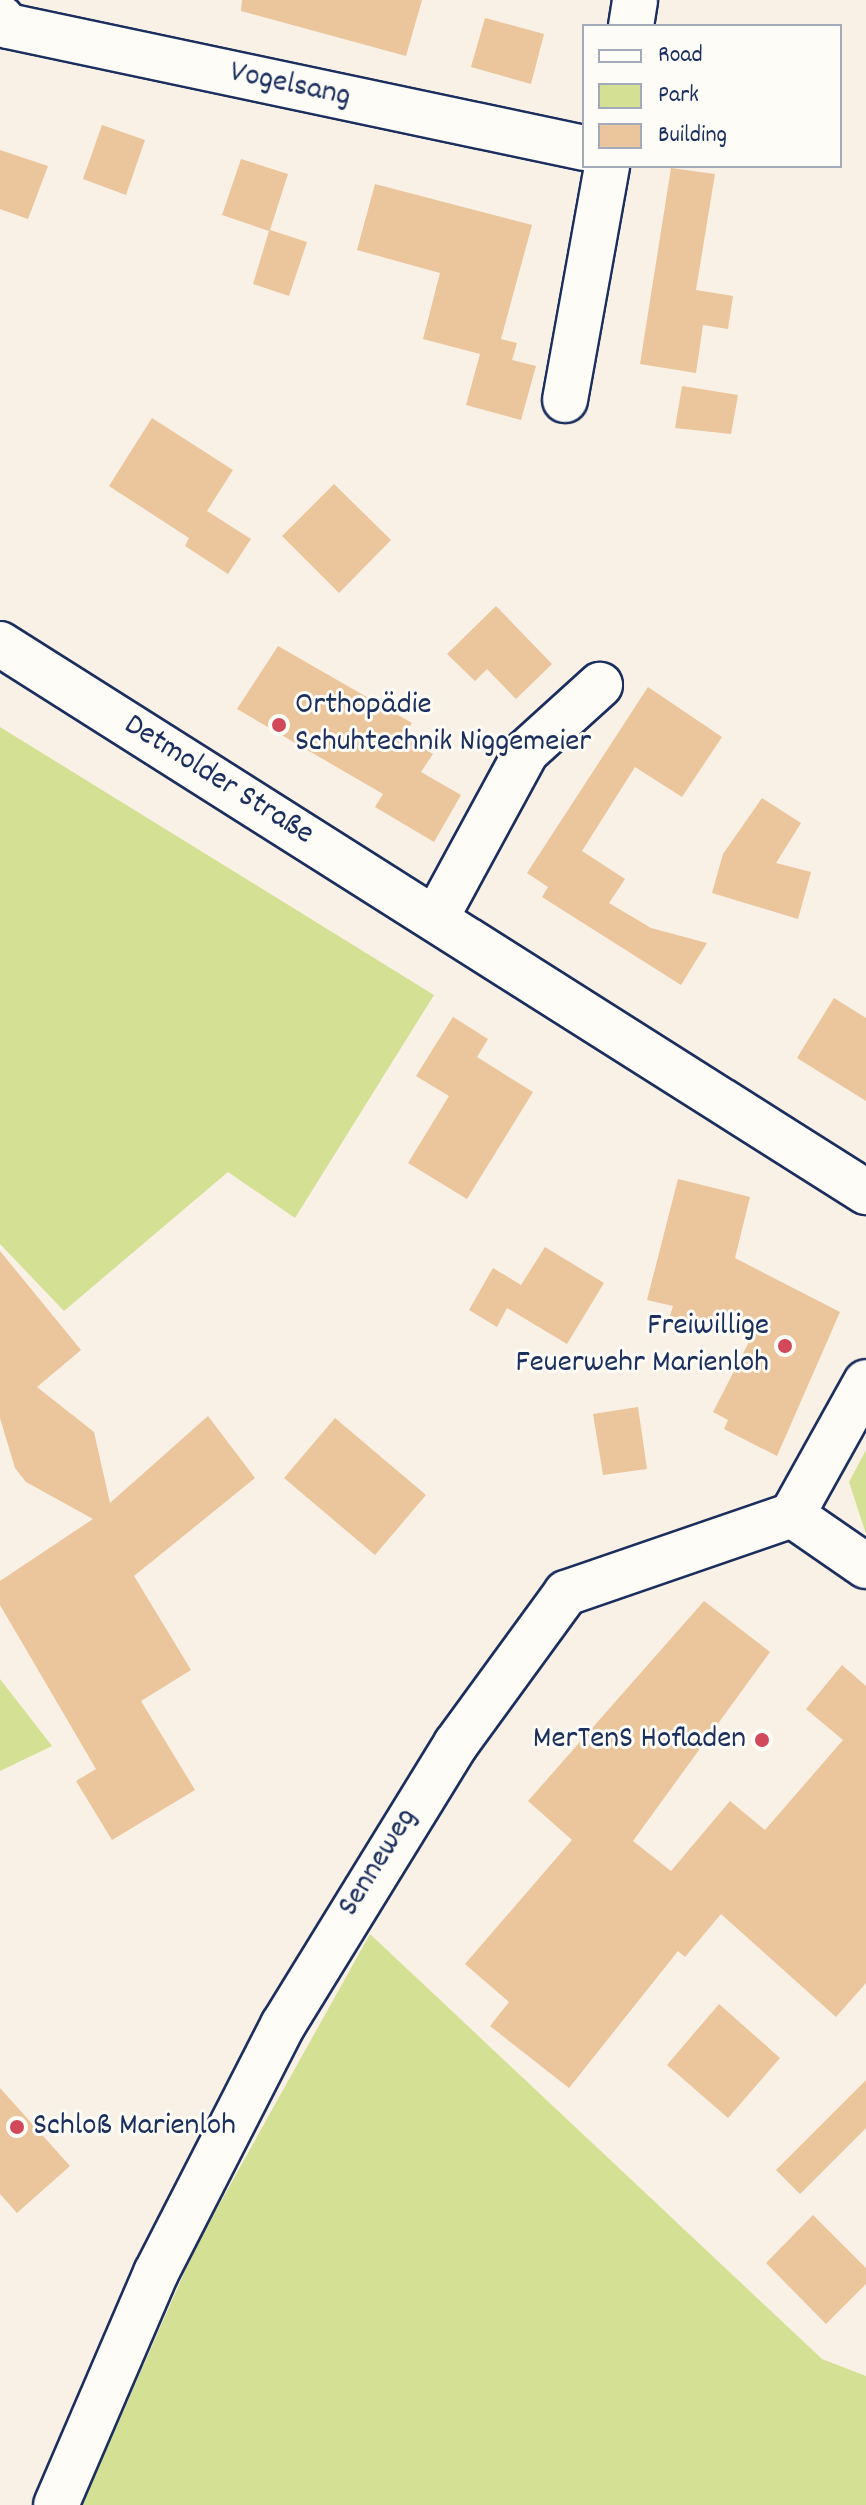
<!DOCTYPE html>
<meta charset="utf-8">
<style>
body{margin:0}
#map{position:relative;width:866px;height:2505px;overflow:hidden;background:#f9f1e5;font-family:Dekko,sans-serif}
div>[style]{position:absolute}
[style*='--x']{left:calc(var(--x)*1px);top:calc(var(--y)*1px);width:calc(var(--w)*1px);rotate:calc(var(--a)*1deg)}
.green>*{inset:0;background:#d4e194}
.building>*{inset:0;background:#ebc59b}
.roads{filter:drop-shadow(2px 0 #1b2f5e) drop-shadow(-2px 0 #1b2f5e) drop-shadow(0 2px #1b2f5e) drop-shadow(0 -2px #1b2f5e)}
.minor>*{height:44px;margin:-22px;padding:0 22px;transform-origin:22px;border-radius:22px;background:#fdfcf7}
.dots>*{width:22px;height:22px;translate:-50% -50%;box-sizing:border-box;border:4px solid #fdfcf7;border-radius:50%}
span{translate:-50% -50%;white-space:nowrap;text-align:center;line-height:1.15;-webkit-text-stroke:6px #fdfcf7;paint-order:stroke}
.street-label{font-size:32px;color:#1b2f5e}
.poi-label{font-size:32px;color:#1b2f5e}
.left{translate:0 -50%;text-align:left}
.right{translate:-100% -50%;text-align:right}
.legend{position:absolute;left:582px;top:24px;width:260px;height:144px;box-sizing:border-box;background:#fdfcf7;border:2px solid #a3aaba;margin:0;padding:10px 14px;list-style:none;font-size:24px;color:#1b2f5e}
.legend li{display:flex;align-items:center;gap:16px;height:40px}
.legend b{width:40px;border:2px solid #a3aaba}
</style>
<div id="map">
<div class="green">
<div style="clip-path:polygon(0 727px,434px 995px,295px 1218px,228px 1172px,64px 1311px,0 1244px)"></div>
<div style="clip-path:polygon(866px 1450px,866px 1534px,849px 1482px)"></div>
<div style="clip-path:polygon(0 1679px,52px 1746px,0 1771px)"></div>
<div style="clip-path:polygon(370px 1934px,822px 2359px,866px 2376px,866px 2505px,82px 2505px,196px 2246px)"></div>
</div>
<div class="building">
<div style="clip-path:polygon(242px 0,422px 0,406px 56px,241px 11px)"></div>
<div style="clip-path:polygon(485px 18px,544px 34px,531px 84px,471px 67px)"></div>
<div style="clip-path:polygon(102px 125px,145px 140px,126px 195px,83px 179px)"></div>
<div style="clip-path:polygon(0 150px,48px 166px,28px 219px,0 209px)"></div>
<div style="clip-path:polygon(241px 159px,288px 174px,270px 230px,307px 242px,289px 296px,253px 284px,269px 231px,222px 215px)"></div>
<div style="clip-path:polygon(671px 168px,715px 174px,696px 290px,733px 296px,728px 329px,703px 325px,696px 373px,640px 364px)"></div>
<div style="clip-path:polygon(375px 184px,532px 225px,501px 339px,517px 343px,512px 360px,536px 366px,521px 420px,466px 405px,480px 354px,423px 339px,440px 273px,357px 250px)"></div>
<div style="clip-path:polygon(682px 386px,738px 395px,731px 434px,675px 428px)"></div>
<div style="clip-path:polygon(152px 418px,233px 470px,207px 511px,251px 539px,228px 574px,185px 546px,189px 538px,109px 486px)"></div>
<div style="clip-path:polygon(334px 484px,391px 540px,339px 593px,282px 536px)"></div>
<div style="clip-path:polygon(496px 606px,552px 664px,516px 699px,487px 669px,475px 681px,447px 654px)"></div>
<div style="clip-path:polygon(278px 646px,412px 723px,402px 736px,433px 754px,421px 772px,461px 795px,434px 842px,375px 807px,383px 794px,237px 709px)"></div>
<div style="clip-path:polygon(648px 687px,722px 737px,682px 797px,635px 767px,582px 851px,625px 879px,609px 903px,651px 928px,707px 943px,681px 985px,542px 897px,548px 887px,527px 873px)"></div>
<div style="clip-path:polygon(762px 798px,801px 823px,776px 863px,811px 872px,798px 919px,712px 893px,723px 854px)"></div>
<div style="clip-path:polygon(834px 998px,866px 1018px,866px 1101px,797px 1058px)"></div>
<div style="clip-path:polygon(453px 1017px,488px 1039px,477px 1057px,533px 1092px,467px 1199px,408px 1163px,449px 1096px,416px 1076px)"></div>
<div style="clip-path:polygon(678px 1179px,750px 1197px,735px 1258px,840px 1312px,777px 1456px,724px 1429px,728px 1420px,713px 1412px,752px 1336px,670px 1316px,673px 1306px,647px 1300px)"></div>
<div style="clip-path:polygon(545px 1247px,604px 1283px,567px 1344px,507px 1308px,497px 1327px,469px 1310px,493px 1268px,521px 1285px,516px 1293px)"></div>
<div style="clip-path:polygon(0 1251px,81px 1350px,37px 1387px,94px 1432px,110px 1503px,208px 1416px,255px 1478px,134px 1576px,191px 1670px,141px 1701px,195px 1790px,112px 1840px,76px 1781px,96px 1769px,0 1605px,0 1581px,93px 1519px,26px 1482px,15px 1468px,0 1418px)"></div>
<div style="clip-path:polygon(638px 1407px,647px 1469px,603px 1475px,593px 1414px)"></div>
<div style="clip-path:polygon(335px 1418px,426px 1495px,375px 1555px,284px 1478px)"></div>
<div style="clip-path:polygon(704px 1601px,770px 1652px,633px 1841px,671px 1871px,730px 1801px,765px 1830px,843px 1740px,806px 1709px,842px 1665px,866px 1686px,866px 1983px,836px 2017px,721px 1914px,685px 1957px,678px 1951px,569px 2088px,490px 2026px,509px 2002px,465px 1964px,572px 1840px,528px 1801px)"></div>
<div style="clip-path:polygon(719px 2004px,780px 2058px,728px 2118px,667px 2065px)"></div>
<div style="clip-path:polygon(866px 2080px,866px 2128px,800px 2194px,776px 2170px)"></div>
<div style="clip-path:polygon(0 2088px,70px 2166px,17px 2213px,0 2194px)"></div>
<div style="clip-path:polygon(813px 2215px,866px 2268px,866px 2284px,826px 2324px,766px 2263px)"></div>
</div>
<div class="roads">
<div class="minor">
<div style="--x:0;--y:17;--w:12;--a:48"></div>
<div style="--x:8;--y:26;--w:589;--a:11.96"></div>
<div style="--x:631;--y:26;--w:26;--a:-81"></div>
<div style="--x:565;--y:400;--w:238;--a:-79.8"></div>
<div style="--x:0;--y:644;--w:1025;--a:32.33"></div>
<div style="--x:436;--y:918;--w:189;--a:-61.5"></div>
<div style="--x:526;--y:752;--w:100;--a:-42.2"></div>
<div style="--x:792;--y:1515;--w:90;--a:34.6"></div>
<div style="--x:56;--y:2505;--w:253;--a:-66.7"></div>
<div style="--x:156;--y:2273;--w:279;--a:-62.9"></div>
<div style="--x:283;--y:2025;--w:330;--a:-58.4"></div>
<div style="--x:456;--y:1744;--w:187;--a:-53.9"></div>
<div style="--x:566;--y:1593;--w:239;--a:-19"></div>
<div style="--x:792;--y:1515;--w:152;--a:-60.9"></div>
</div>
</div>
<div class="dots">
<div style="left:279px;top:725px;background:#d1495b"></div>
<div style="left:785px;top:1346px;background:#d1495b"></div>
<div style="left:762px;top:1740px;background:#d1495b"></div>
<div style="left:17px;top:2127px;background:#d1495b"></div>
</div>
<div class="street-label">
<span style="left:290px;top:86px;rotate:12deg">Vogelsang</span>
<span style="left:218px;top:781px;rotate:32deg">Detmolder Straße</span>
<span style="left:379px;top:1863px;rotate:-58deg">Senneweg</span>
</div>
<div class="poi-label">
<span class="left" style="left:295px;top:725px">Orthopädie<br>Schuhtechnik Niggemeier</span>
<span class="right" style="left:769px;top:1346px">Freiwillige<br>Feuerwehr Marienloh</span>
<span class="right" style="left:746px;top:1740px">MerTenS Hofladen</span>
<span class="left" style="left:33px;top:2127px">Schloß Marienloh</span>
</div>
<ul class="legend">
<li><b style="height:10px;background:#fdfcf7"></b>Road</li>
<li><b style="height:22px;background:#d4e194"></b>Park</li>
<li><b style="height:22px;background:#ebc59b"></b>Building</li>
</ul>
</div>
